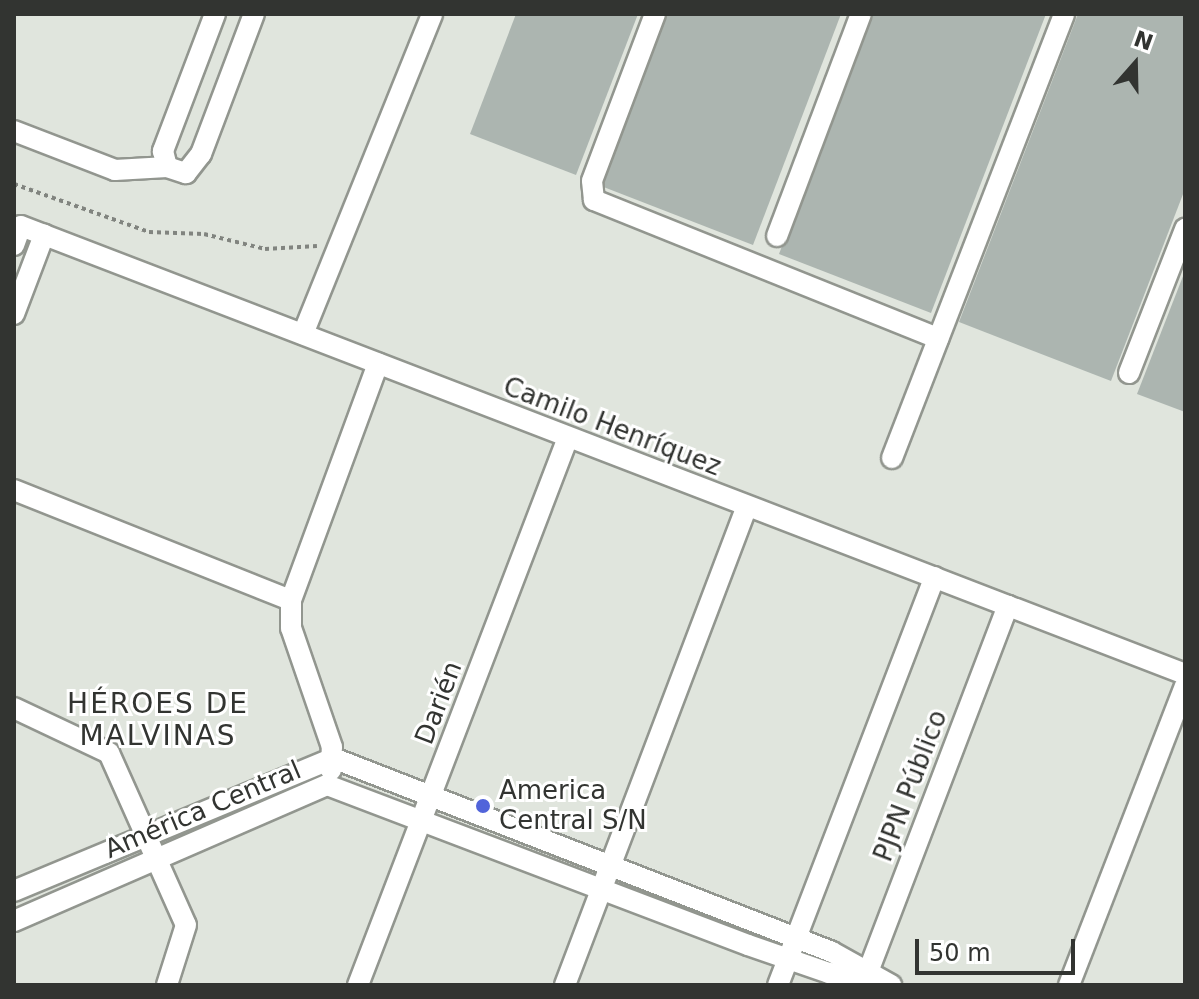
<!DOCTYPE html>
<meta charset="utf-8">
<style>
body{margin:0}
#map{position:relative;width:1199px;height:999px;overflow:hidden;background:#e0e5dd;font-family:"DejaVu Sans",sans-serif}
div>[style]{position:absolute}
[style*='--x']{left:calc(var(--x)*1px);top:calc(var(--y)*1px);width:calc(var(--w)*1px);rotate:calc(var(--a)*1deg)}
.building>*{inset:0;background:#acb5b0}
.path>*{height:4px;margin-top:-2px;transform-origin:0;background:repeating-linear-gradient(90deg,#81847f 0 4px,transparent 0 8px)}
.roads{filter:drop-shadow(2px 0 #92968f) drop-shadow(-2px 0 #92968f) drop-shadow(0 2px #92968f) drop-shadow(0 -2px #92968f)}
.minor>*{height:20px;margin:-10px;padding:0 10px;transform-origin:10px;border-radius:10px;background:#fff}
.dots>*{width:22px;height:22px;translate:-50% -50%;box-sizing:border-box;border:4px solid #fff;border-radius:50%}
span{translate:-50% -50%;white-space:nowrap;text-align:center;line-height:1.15;-webkit-text-stroke:6px #fff;paint-order:stroke}
.street-label{font-size:26px;color:#323431}
.poi-label{font-size:26px;color:#323431}
.left{translate:0 -50%;text-align:left}
.neighbourhood-label{font-size:28px;color:#323431;letter-spacing:2px}
.frame{position:absolute;inset:0;border:16px solid #323431;pointer-events:none}
.north{position:absolute;left:1095px;top:24px;width:80px;height:80px;-webkit-text-stroke:6px #fff;paint-order:stroke;rotate:20deg;font-size:22px;font-weight:700;line-height:32px;text-align:center;color:#323431}
.north::after{content:'';display:block;margin:auto;width:28px;height:36px;background:#323431;clip-path:polygon(50% 0,100% 100%,50% 72%,0 100%)}
.scale{position:absolute;left:915px;top:939px;width:160px;height:36px;box-sizing:border-box;border:4px solid #323431;border-top:0;padding-left:10px;font-size:24px;line-height:28px;white-space:nowrap;color:#323431;-webkit-text-stroke:6px #fff;paint-order:stroke}
</style>
<div id="map">
<div class="building">
<div style="clip-path:polygon(516px 14px,638px 14px,576px 175px,470px 134px)"></div>
<div style="clip-path:polygon(667px 14px,841px 14px,753px 245px,601px 186px)"></div>
<div style="clip-path:polygon(871px 14px,1046px 14px,931px 313px,779px 254px)"></div>
<div style="clip-path:polygon(1078px 14px,1185px 14px,1185px 189px,1111px 381px,959px 322px)"></div>
<div style="clip-path:polygon(1185px 271px,1185px 412px,1137px 394px)"></div>
</div>
<div class="path">
<div style="--x:14;--y:184;--w:143;--a:19.6"></div>
<div style="--x:149;--y:232;--w:55;--a:2.1"></div>
<div style="--x:204;--y:234;--w:63;--a:13.8"></div>
<div style="--x:265;--y:249;--w:52;--a:-3.3"></div>
</div>
<div class="roads">
<div class="minor">
<div style="--x:215;--y:14;--w:147;--a:110.8"></div>
<div style="--x:163;--y:151;--w:16;--a:76"></div>
<div style="--x:167;--y:167;--w:20;--a:18"></div>
<div style="--x:186;--y:173;--w:24;--a:-52"></div>
<div style="--x:201;--y:154;--w:150;--a:-69.3"></div>
<div style="--x:655;--y:14;--w:178;--a:110.7"></div>
<div style="--x:592;--y:181;--w:19;--a:84"></div>
<div style="--x:594;--y:200;--w:371;--a:21.9"></div>
<div style="--x:14;--y:131;--w:108;--a:21.1"></div>
<div style="--x:115;--y:170;--w:52;--a:-3.3"></div>
<div style="--x:777;--y:236;--w:237;--a:-69.3"></div>
<div style="--x:14;--y:245;--w:20;--a:-70"></div>
<div style="--x:21;--y:226;--w:1247;--a:21.05"></div>
<div style="--x:14;--y:314;--w:85;--a:-69.2"></div>
<div style="--x:303;--y:334;--w:345;--a:-68"></div>
<div style="--x:1129;--y:373;--w:155;--a:-68.7"></div>
<div style="--x:892;--y:458;--w:476;--a:-68.8"></div>
<div style="--x:14;--y:490;--w:298;--a:21.7"></div>
<div style="--x:14;--y:708;--w:105;--a:25.3"></div>
<div style="--x:109;--y:753;--w:188;--a:65.9"></div>
<div style="--x:186;--y:925;--w:63;--a:107.6"></div>
<div style="--x:331;--y:770;--w:23;--a:-88"></div>
<div style="--x:332;--y:747;--w:126;--a:-109"></div>
<div style="--x:291;--y:628;--w:28;--a:-90"></div>
<div style="--x:291;--y:600;--w:252;--a:-69.8"></div>
<div style="--x:14;--y:891;--w:346;--a:-22.6"></div>
<div style="--x:333;--y:758;--w:535;--a:21.24"></div>
<div style="--x:832;--y:952;--w:68;--a:29.2"></div>
<div style="--x:14;--y:921;--w:341;--a:-23.5"></div>
<div style="--x:327;--y:785;--w:450;--a:20.8"></div>
<div style="--x:748;--y:945;--w:86;--a:19.1"></div>
<div style="--x:829;--y:973;--w:38;--a:5"></div>
<div style="--x:358;--y:985;--w:584;--a:-69.02"></div>
<div style="--x:565;--y:985;--w:512;--a:-69.2"></div>
<div style="--x:778;--y:985;--w:437;--a:-69"></div>
<div style="--x:863;--y:985;--w:406;--a:-69.1"></div>
<div style="--x:1069;--y:985;--w:321;--a:-68.8"></div>
</div>
</div>
<div class="dots">
<div style="left:483px;top:806px;background:#5164da"></div>
</div>
<div class="street-label">
<span style="left:612px;top:427px;rotate:21deg">Camilo Henríquez</span>
<span style="left:439px;top:703px;rotate:-69deg">Darién</span>
<span style="left:911px;top:786px;rotate:-69deg">PJPN Público</span>
<span style="left:203px;top:810px;rotate:-23deg">América Central</span>
</div>
<div class="poi-label">
<span class="left" style="left:499px;top:806px">America<br>Central S/N</span>
</div>
<div class="neighbourhood-label">
<span style="left:158px;top:720px">HÉROES DE<br>MALVINAS</span>
</div>
<div class="frame"></div>
<div class="north">N</div>
<div class="scale">50 m</div>
</div>
